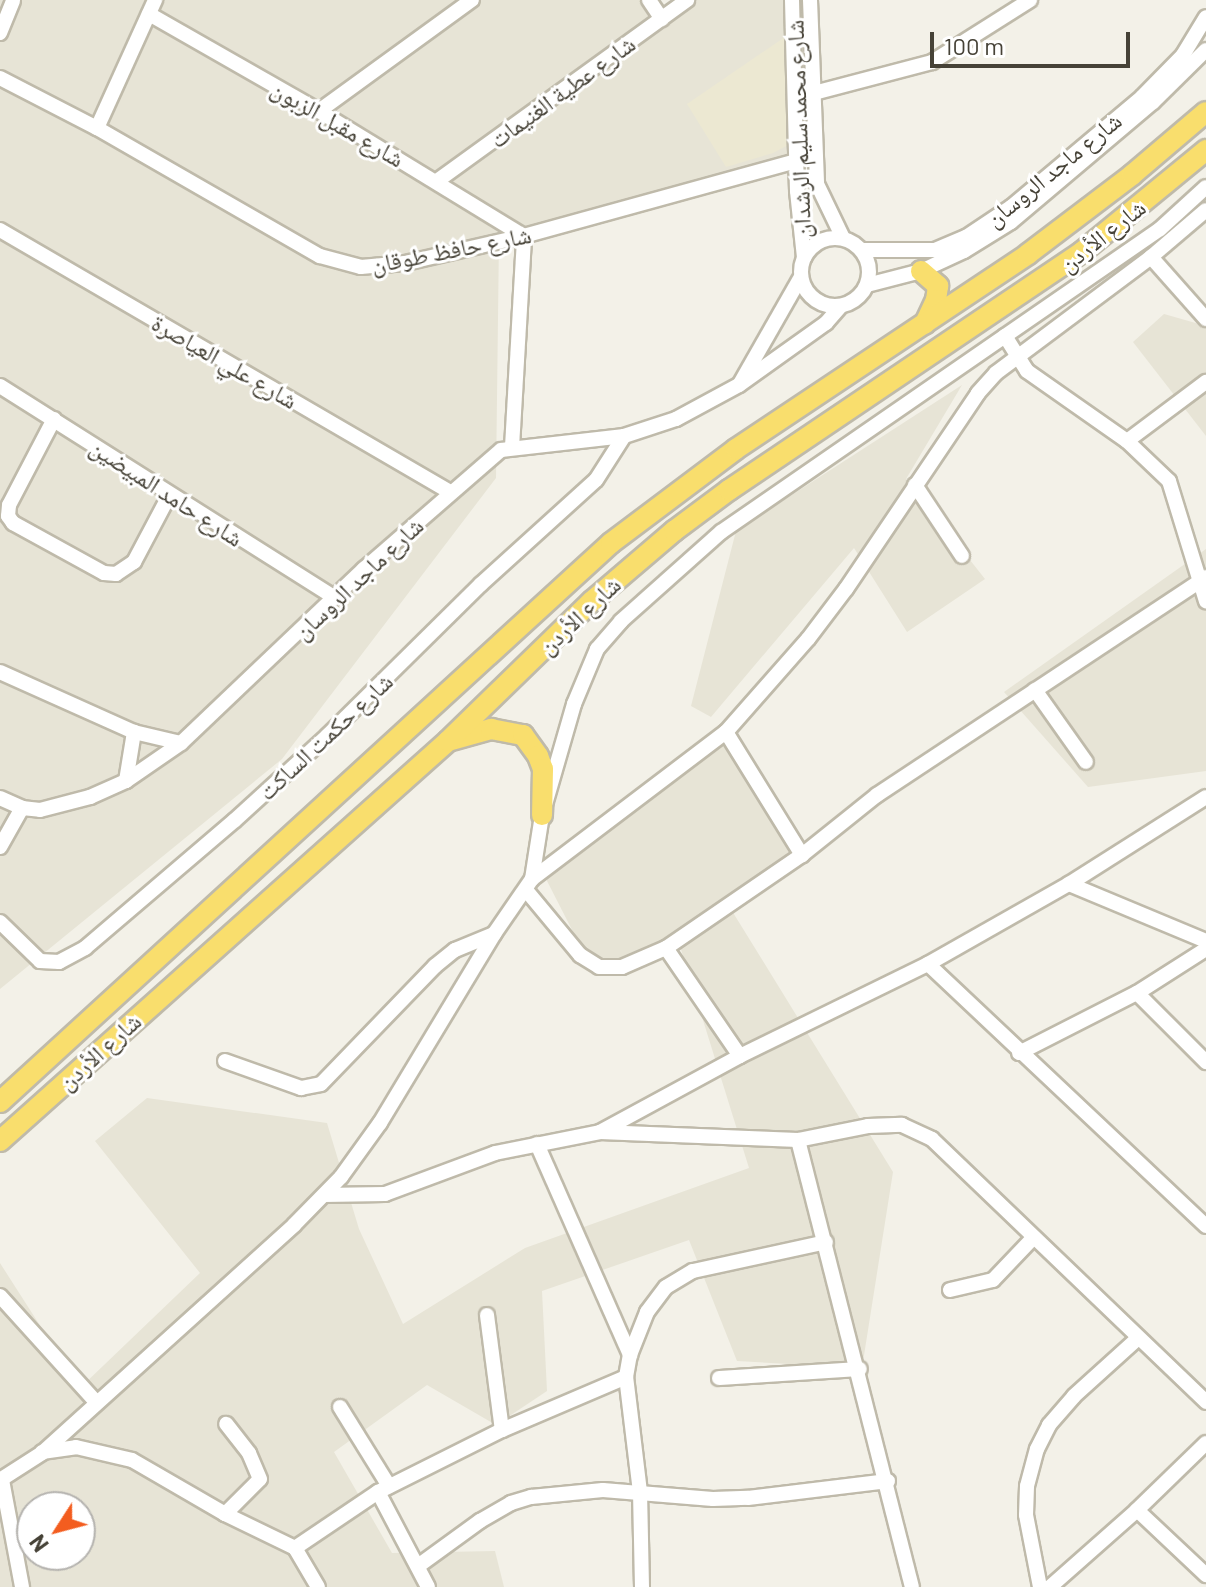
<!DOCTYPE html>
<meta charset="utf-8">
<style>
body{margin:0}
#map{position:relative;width:1206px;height:1587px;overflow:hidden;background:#f3f1e8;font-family:Barlow,"Noto Naskh Arabic",sans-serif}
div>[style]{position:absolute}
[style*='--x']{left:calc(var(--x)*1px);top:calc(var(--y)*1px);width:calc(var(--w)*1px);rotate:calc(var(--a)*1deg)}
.residential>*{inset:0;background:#e7e4d6}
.education>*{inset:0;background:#ece8d2}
.roads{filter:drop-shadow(2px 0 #bfbaaa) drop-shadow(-2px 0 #bfbaaa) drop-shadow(0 2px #bfbaaa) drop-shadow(0 -2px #bfbaaa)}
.minor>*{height:14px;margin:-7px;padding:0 7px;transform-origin:7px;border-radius:7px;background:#fff}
.minor>.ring{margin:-7px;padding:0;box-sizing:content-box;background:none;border:14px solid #fff;border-radius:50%}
.highway>*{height:20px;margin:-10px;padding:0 10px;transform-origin:10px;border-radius:10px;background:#f9de6d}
span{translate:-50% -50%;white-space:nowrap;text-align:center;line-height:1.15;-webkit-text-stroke:6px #fff;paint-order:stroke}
.street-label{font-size:24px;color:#464237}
.north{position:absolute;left:16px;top:1491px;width:80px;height:80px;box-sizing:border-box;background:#fff;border:2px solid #b5b3af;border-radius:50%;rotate:234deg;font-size:22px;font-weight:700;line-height:32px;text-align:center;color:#464237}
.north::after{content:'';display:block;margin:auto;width:28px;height:36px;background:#f35d1f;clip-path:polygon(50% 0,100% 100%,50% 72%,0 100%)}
.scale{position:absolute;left:930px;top:32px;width:200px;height:36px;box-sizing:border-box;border:4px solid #464237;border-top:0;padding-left:10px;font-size:24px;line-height:28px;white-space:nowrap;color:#464237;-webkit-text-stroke:6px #fff;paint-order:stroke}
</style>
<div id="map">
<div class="residential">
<div style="clip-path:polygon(0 0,645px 0,660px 22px,694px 0,795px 0,815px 156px,499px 238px,496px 478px,282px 759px,0 989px)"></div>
<div style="clip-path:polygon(1164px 314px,1206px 326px,1206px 436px,1133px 342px)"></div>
<div style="clip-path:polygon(962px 385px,906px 479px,985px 579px,907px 632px,854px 548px,711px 717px,691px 706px,736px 531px)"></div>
<div style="clip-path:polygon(1206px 549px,1206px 771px,1088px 787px,1004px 692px)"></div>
<div style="clip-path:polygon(evenodd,719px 731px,793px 852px,724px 898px,893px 1172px,862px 1368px,737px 1361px,689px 1240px,542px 1291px,547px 1391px,496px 1425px,427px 1385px,334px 1452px,392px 1553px,495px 1551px,504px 1587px,0 1587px,0 1263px,80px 1388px,200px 1273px,95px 1141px,147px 1098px,327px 1123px,359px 1229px,403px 1324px,525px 1248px,749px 1168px,679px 943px,591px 967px,546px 879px,719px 731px,32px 1507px,80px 1507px,80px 1555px,32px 1555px,32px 1507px)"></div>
</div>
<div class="education">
<div style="clip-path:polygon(785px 37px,794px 142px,773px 153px,726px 167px,687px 104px)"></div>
</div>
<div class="roads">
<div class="minor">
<div style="--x:649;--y:0;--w:23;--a:56"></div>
<div style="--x:792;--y:0;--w:191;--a:88.5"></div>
<div style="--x:797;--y:191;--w:67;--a:84"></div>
<div style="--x:810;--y:0;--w:184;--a:87.8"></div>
<div style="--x:817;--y:184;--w:60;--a:64.3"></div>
<div style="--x:149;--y:14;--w:196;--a:29.7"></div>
<div style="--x:319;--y:111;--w:240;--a:31.4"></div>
<div style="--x:0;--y:33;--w:35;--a:-68"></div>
<div style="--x:0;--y:78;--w:109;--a:27.3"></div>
<div style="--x:97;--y:128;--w:257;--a:29.9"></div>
<div style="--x:320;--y:256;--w:42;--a:15"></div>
<div style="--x:361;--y:267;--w:44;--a:-5.2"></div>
<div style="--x:405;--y:263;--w:122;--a:-12.8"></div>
<div style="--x:524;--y:236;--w:282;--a:-15.4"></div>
<div style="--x:814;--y:93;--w:122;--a:-14.7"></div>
<div style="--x:932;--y:62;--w:116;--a:-32.3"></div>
<div style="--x:319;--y:111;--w:189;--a:-36"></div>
<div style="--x:97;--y:128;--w:141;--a:-65.6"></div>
<div style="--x:437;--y:181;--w:309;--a:-35.9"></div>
<div style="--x:0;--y:230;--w:521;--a:30.21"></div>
<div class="ring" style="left:801px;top:238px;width:54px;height:54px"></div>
<div style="--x:862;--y:250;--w:73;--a:0"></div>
<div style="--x:935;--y:250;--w:34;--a:-23"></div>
<div style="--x:966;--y:237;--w:54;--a:-33.7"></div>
<div style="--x:1011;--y:207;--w:171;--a:-40"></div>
<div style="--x:1142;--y:97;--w:59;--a:-45.7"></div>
<div style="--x:1183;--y:55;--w:44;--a:-58.8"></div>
<div style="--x:1151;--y:257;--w:83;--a:48.4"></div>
<div style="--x:867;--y:285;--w:56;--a:-14.5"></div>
<div style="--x:921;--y:271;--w:47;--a:-24.9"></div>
<div style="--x:964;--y:251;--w:55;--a:-31.7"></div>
<div style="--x:1011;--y:222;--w:186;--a:-40.2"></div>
<div style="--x:1153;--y:102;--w:74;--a:-44.5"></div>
<div style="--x:1005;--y:336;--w:41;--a:57.8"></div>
<div style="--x:1027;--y:371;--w:122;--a:35"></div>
<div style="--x:1127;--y:441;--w:58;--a:43.6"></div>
<div style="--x:1169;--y:481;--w:126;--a:72.9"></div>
<div style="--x:741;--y:382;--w:121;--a:-60.3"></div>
<div style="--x:0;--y:386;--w:396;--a:32.3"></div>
<div style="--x:54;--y:419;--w:97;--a:117.6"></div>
<div style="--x:9;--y:505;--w:11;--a:95"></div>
<div style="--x:8;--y:516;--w:9;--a:54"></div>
<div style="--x:13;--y:523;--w:104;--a:28.8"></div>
<div style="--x:104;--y:573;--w:12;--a:5"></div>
<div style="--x:116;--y:574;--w:22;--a:-34"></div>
<div style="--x:134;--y:562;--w:75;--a:-62.1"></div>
<div style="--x:1127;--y:441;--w:99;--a:-36.8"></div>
<div style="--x:512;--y:447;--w:211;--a:-86.7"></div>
<div style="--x:915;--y:485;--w:85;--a:56.5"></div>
<div style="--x:0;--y:672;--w:147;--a:24.1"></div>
<div style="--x:134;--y:732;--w:48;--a:13.2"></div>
<div style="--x:1035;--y:690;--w:88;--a:54.7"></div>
<div style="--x:726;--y:732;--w:145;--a:58.3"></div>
<div style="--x:126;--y:781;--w:50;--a:-80.7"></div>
<div style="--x:0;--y:798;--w:24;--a:24"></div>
<div style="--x:22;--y:808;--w:18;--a:6"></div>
<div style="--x:40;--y:810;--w:52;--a:-14.6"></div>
<div style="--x:90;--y:797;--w:39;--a:-24"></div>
<div style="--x:126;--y:781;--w:67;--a:-34.6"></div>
<div style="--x:181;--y:743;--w:253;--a:-43.6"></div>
<div style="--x:364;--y:569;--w:181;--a:-41"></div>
<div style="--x:501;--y:450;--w:124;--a:-6.5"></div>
<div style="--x:624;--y:436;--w:55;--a:-18.1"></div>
<div style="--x:676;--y:419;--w:72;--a:-28.4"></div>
<div style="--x:739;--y:385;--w:107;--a:-35.5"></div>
<div style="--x:826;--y:323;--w:23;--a:-49"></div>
<div style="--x:0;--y:847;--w:45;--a:-60.6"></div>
<div style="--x:532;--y:879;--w:243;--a:-37.2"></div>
<div style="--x:726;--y:732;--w:124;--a:-48.6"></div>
<div style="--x:808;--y:639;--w:63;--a:-52.8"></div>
<div style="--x:846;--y:589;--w:236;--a:-56"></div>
<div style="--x:978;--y:393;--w:27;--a:-48"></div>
<div style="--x:996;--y:373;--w:194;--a:-36.8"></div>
<div style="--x:1151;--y:257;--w:72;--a:-40.5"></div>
<div style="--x:1069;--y:884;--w:148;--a:22.6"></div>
<div style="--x:526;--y:890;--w:85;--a:50.3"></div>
<div style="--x:580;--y:955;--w:22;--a:32"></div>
<div style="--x:599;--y:967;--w:23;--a:0"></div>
<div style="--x:622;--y:967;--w:48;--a:-23.4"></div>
<div style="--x:666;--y:948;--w:165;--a:-34.4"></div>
<div style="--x:802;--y:855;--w:96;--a:-38.7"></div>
<div style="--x:877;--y:795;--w:395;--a:-33.5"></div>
<div style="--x:0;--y:922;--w:56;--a:44.3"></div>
<div style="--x:40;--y:961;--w:19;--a:3"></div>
<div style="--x:59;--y:962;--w:30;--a:-28"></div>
<div style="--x:85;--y:948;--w:197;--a:-40.5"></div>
<div style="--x:235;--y:820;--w:126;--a:-42.4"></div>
<div style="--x:328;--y:735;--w:214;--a:-44.6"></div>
<div style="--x:480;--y:585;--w:156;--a:-42.2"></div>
<div style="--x:596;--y:480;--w:52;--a:-57.5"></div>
<div style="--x:666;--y:948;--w:131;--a:55.6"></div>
<div style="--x:928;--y:964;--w:382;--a:43.3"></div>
<div style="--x:1137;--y:993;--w:98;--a:45"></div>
<div style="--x:1019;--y:1053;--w:132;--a:-27"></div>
<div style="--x:1137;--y:993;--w:82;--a:-32.5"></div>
<div style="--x:225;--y:1061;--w:81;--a:19.6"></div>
<div style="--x:301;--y:1088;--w:20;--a:-11"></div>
<div style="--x:321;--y:1084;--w:164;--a:-46"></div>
<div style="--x:435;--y:966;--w:26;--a:-39"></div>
<div style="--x:455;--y:950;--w:42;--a:-22.3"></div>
<div style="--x:600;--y:1132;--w:159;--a:-28.5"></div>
<div style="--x:740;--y:1056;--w:209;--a:-26.1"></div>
<div style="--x:928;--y:964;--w:162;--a:-29.6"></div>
<div style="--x:1069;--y:884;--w:162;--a:-32.4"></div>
<div style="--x:798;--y:1140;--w:461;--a:75.7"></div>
<div style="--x:537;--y:1144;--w:231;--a:66.2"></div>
<div style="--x:324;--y:1195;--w:61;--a:-0.9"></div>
<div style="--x:385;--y:1194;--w:117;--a:-20.4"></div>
<div style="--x:495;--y:1153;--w:107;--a:-11.3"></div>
<div style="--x:600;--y:1132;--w:198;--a:2.3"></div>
<div style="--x:798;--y:1140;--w:71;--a:-11.3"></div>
<div style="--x:868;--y:1126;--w:34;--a:-2"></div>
<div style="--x:902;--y:1125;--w:33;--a:25"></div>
<div style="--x:932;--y:1139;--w:380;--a:43.8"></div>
<div style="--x:950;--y:1290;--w:44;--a:-13.1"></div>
<div style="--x:993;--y:1280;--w:58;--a:-46.4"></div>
<div style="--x:0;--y:1296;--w:143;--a:47.8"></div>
<div style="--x:487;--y:1315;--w:116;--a:82.6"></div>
<div style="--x:719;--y:1378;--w:141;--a:-3.7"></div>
<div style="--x:340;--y:1407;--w:93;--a:58.2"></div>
<div style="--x:42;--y:1452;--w:34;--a:-8"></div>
<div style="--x:76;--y:1447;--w:57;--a:13.1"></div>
<div style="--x:132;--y:1460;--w:108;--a:30.1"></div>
<div style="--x:225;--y:1514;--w:78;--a:25.9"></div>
<div style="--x:295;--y:1548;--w:45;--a:59.5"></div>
<div style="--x:0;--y:1480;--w:50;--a:-32.7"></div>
<div style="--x:42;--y:1453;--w:340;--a:-42.1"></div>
<div style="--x:294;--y:1225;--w:67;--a:-45.6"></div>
<div style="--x:341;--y:1177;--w:67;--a:-54.2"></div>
<div style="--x:380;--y:1123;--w:221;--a:-58.9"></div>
<div style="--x:494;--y:934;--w:67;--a:-55.4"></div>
<div style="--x:532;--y:879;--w:65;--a:-81.1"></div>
<div style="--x:542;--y:815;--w:116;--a:-73.9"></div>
<div style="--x:574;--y:704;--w:60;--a:-67.3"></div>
<div style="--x:597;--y:649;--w:37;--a:-49"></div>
<div style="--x:621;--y:621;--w:134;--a:-41.7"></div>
<div style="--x:721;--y:532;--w:533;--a:-34.61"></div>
<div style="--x:1160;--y:229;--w:62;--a:-42.4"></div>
<div style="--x:2;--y:1480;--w:109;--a:79.4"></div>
<div style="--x:378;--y:1492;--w:107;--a:62.2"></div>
<div style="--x:1137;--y:1510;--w:95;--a:43.3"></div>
<div style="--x:225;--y:1514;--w:49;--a:-45"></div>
<div style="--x:260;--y:1479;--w:28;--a:-113"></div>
<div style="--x:249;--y:1453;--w:37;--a:-128"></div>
<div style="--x:295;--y:1548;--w:100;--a:-34"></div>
<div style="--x:378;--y:1492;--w:139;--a:-26.6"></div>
<div style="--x:502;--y:1430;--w:135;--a:-23.1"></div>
<div style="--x:418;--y:1566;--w:77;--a:-36"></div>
<div style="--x:480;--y:1521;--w:36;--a:-30"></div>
<div style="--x:511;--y:1503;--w:21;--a:-17"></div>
<div style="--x:531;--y:1497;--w:72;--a:-5.6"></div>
<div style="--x:603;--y:1490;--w:110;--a:4.7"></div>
<div style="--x:713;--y:1499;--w:35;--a:-2"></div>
<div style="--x:748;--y:1498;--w:141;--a:-6.9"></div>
<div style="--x:642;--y:1587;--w:95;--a:-91.2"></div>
<div style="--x:640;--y:1492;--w:116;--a:-96.9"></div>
<div style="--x:626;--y:1377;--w:22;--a:-80"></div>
<div style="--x:630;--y:1355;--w:46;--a:-68.4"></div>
<div style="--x:647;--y:1312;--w:31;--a:-53"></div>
<div style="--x:666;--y:1287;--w:31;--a:-31"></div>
<div style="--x:693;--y:1271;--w:136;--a:-12.3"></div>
<div style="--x:1040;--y:1587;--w:73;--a:-101"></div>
<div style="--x:1026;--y:1515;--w:29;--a:-88"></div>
<div style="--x:1027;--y:1486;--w:38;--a:-75"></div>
<div style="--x:1037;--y:1449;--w:27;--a:-63"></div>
<div style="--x:1049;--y:1425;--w:38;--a:-49"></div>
<div style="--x:1074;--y:1396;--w:85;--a:-42.1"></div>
<div style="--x:1050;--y:1587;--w:116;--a:-41.5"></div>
<div style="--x:1137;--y:1510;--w:96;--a:-44.2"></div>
</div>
<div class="highway">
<div style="--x:921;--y:271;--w:23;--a:41"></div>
<div style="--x:938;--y:286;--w:14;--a:98"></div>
<div style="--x:936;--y:300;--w:26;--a:115"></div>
<div style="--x:452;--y:740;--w:41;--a:-15.8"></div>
<div style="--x:491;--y:729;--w:33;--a:11"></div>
<div style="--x:523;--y:735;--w:26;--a:54"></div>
<div style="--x:538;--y:756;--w:14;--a:69"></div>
<div style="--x:543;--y:769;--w:46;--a:91.2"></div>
<div style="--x:0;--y:1102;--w:828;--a:-42.46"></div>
<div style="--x:611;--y:543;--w:156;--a:-36.9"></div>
<div style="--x:736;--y:449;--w:351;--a:-33.7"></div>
<div style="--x:1028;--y:254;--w:131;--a:-37.2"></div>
<div style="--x:1132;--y:175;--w:97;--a:-40.4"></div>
<div style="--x:0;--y:1141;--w:601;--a:-41.76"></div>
<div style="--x:448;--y:741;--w:201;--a:-44.2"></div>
<div style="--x:592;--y:601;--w:108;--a:-40.5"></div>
<div style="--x:674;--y:531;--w:69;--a:-36.7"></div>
<div style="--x:729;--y:490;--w:426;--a:-34"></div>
<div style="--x:1082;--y:252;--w:161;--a:-39.4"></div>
</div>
</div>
<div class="street-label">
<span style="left:562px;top:91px;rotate:-36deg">شارع عطية الغنيمات</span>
<span style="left:338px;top:123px;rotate:30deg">شارع مقبل الزبون</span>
<span style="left:798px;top:129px;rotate:-92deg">شارع محمد سليم الرشدان</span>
<span style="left:1053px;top:169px;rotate:-39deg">شارع ماجد الروسان</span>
<span style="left:1102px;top:235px;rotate:-38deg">شارع الأردن</span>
<span style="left:451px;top:249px;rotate:-11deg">شارع حافظ طوقان</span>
<span style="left:225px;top:361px;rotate:30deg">شارع علي العياصرة</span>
<span style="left:167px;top:492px;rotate:33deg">شارع حامد المبيضين</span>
<span style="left:358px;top:578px;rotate:-43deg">شارع ماجد الروسان</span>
<span style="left:579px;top:615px;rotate:-43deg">شارع الأردن</span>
<span style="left:325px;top:736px;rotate:-43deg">شارع حكمت الساكت</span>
<span style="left:99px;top:1051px;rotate:-42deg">شارع الأردن</span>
</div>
<div class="north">N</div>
<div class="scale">100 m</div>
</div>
